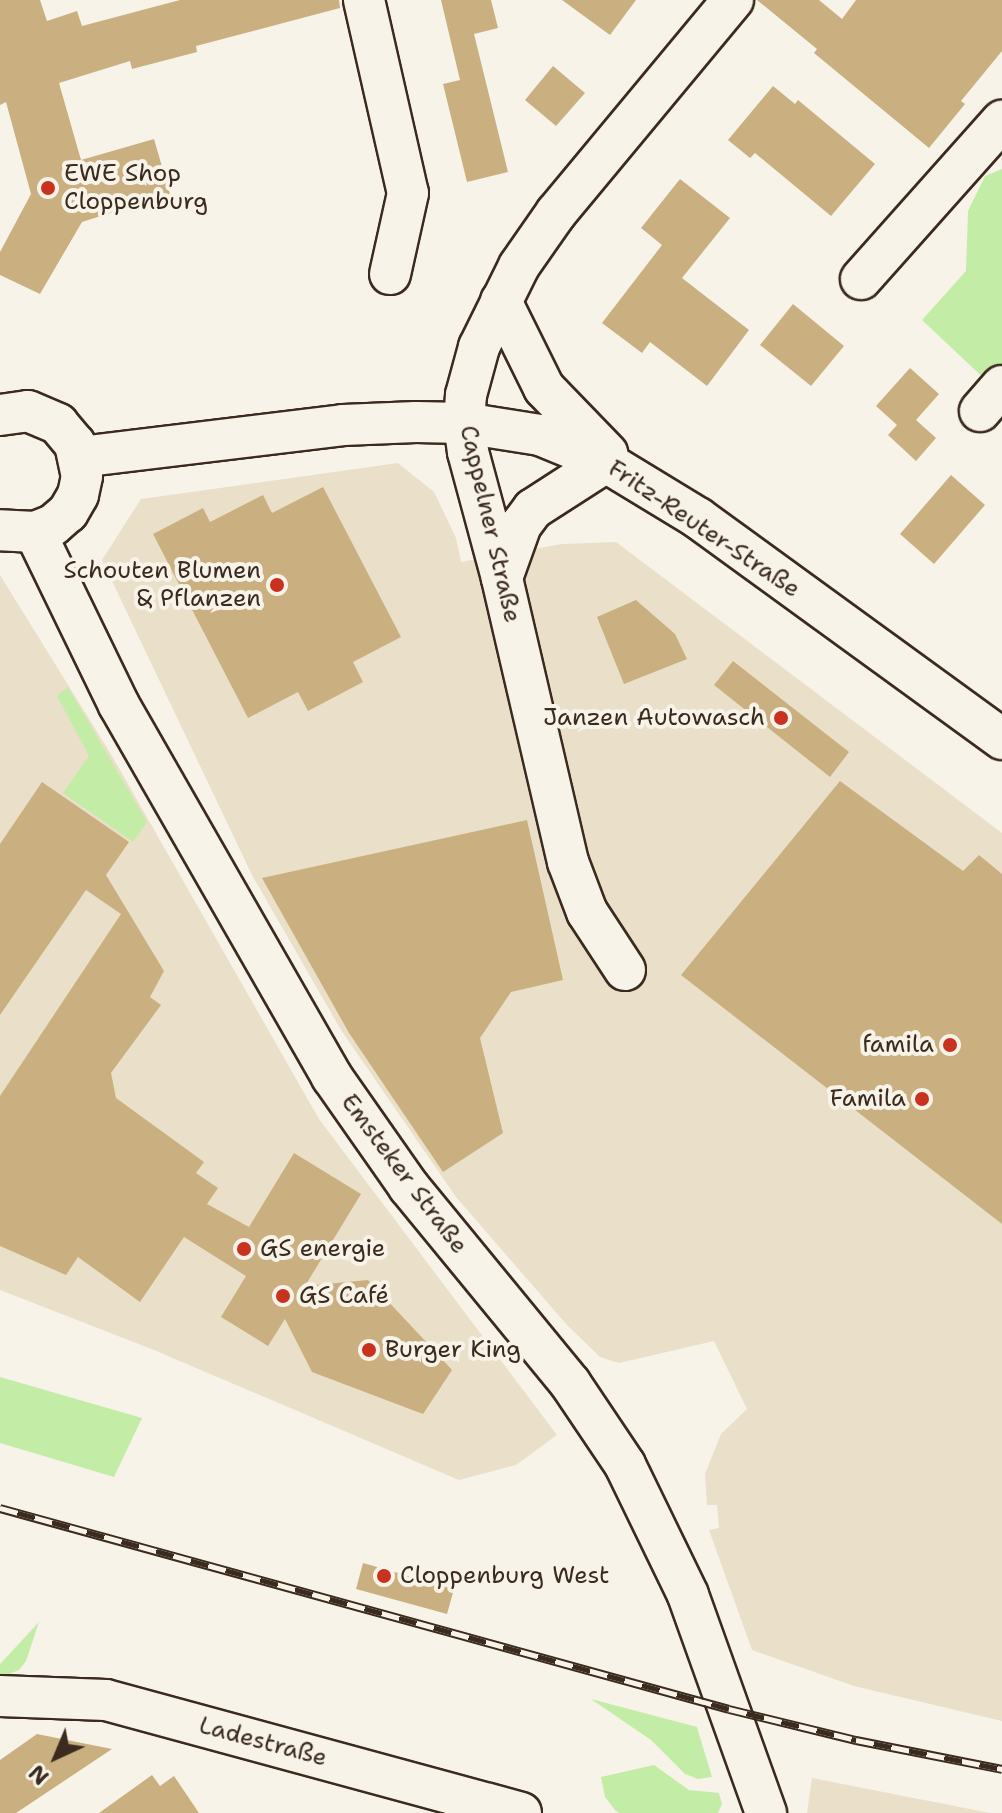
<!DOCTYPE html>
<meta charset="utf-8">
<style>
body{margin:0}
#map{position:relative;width:1002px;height:1813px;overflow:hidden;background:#f7f3e8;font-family:"Shantell Sans",sans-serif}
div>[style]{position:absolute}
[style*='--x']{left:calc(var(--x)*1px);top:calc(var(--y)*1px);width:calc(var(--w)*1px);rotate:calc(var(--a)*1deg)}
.built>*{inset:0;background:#eadfc9}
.green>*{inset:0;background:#c3eca7}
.building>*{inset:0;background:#cab081}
.roads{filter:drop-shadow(2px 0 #3b2a1e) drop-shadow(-2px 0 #3b2a1e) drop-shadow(0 2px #3b2a1e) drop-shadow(0 -2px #3b2a1e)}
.minor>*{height:40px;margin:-20px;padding:0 20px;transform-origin:20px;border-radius:20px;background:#f7f3e8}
.rail>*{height:9px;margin-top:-4.5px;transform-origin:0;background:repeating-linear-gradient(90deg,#f7f3e8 0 18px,#3b2a1e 0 36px);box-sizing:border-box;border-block:2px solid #3b2a1e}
.dots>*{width:22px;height:22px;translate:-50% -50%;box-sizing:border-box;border:4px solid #f7f3e8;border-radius:50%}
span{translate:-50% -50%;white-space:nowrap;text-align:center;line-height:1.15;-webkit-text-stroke:8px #f7f3e8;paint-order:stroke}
.poi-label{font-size:24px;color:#3b2a1e}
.left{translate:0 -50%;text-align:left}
.right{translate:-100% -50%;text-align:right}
.street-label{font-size:24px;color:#3b2a1e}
.north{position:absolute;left:16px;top:1717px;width:80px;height:80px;-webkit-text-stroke:6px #f7f3e8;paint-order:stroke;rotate:224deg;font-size:22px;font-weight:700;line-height:32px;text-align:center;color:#3b2a1e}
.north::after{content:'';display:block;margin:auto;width:28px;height:36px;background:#3b2a1e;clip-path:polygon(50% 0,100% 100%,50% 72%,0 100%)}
</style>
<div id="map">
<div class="built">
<div style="clip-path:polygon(398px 463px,434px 492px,456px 538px,461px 562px,562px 544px,616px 542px,1002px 833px,1002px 1721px,854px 1686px,752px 1650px,709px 1530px,719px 1528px,717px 1505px,707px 1505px,705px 1474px,721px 1434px,747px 1409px,714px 1341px,619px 1363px,600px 1357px,567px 1325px,456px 1197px,341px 1030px,252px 875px,102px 560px,141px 499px)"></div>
<div style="clip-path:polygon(0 575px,112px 756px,319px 1119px,557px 1435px,516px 1465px,459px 1480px,154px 1350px,0 1290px)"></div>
<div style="clip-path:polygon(812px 1778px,990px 1813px,807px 1813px)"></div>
</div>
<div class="green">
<div style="clip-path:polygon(1002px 169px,1002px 373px,991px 385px,922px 320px,966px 271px,968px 211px,985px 176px)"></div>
<div style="clip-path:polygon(68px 687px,147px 822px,133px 842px,63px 793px,89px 756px,57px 696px)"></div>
<div style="clip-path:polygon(0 1377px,142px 1418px,114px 1477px,0 1443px)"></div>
<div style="clip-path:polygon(39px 1622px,26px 1661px,19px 1670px,0 1678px,0 1664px)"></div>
<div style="clip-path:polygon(591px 1699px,697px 1727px,712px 1777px,698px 1779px,685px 1774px,651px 1740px)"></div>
<div style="clip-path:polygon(654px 1765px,689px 1790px,719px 1793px,722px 1804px,718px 1813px,619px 1813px,615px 1810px,605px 1797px,601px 1777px)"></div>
</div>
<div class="building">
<div style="clip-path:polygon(0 0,40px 0,47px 21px,77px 11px,82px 26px,180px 0,339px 0,340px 8px,196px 46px,197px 52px,132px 69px,130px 61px,59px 83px,81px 160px,154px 139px,170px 194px,82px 222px,40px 294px,0 275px,0 252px,31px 194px,6px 102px,0 105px)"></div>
<div style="clip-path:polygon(441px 0,491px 0,498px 28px,474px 34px,508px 172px,467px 182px,443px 84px,460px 80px)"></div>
<div style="clip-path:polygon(562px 0,636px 0,610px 35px)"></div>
<div style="clip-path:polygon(757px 0,819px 0,842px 19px,856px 0,1002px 0,1002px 51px,961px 101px,965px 104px,929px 148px,814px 53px,817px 49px)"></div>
<div style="clip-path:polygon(553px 66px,585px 93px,556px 126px,525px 100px)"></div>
<div style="clip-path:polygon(773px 86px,795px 104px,798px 100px,875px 164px,831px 216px,755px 153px,750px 158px,728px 140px)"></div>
<div style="clip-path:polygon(680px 179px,730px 218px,682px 278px,749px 330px,707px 386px,650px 342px,642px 353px,602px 323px,662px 245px,641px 228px)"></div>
<div style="clip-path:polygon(793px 304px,844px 346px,811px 386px,760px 345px)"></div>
<div style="clip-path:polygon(910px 368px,939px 394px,916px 420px,936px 438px,916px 461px,888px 435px,897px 425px,876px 406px)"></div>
<div style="clip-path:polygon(951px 475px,985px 505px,934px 564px,900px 534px)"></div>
<div style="clip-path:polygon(323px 487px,401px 637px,353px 662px,363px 682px,308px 711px,298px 692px,248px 718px,153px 534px,203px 508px,210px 522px,263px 495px,272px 513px)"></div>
<div style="clip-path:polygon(636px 600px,675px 634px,687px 659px,624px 684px,597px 617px)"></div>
<div style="clip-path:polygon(733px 661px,849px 752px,830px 777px,714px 685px)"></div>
<div style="clip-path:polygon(840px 781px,963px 871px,979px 855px,1002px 874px,1002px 1224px,681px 975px)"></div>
<div style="clip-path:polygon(42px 782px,129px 842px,106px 875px,164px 971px,150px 997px,161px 1005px,111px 1073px,116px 1098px,204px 1162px,196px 1173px,218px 1188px,207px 1204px,249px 1227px,294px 1153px,361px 1194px,305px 1286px,368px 1280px,430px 1346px,452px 1370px,423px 1414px,312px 1372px,285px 1319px,268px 1346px,221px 1317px,246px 1276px,184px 1237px,140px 1302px,78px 1257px,66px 1275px,0 1246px,0 1096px,121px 914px,86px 890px,0 1015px,0 844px)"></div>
<div style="clip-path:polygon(527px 820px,563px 980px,511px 992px,480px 1038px,503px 1133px,443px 1172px,349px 1033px,262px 878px)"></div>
<div style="clip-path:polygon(363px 1563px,454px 1589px,447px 1614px,356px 1589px)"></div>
<div style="clip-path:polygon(37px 1734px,112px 1749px,16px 1813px,0 1813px,0 1760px)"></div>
<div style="clip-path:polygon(152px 1775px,160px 1786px,174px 1776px,199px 1813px,99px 1813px)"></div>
</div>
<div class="roads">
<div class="minor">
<div style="--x:364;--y:0;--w:198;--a:77.2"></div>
<div style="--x:408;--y:193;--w:83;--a:102.5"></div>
<div style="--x:861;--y:279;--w:212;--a:-48.3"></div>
<div style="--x:501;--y:301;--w:97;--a:63.7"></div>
<div style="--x:544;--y:388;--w:91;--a:45.9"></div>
<div style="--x:980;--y:411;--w:33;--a:-49"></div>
<div style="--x:0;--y:415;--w:28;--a:-8"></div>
<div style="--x:28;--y:411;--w:33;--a:23"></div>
<div style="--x:58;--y:424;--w:26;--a:50"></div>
<div style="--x:75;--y:444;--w:33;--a:78"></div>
<div style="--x:82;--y:476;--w:19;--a:102"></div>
<div style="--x:78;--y:495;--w:20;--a:120"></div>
<div style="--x:68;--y:512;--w:20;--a:139"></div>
<div style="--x:53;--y:525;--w:19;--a:159"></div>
<div style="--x:35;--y:532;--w:35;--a:-177"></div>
<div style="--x:80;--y:457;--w:265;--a:-6.9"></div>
<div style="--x:343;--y:425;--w:73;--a:-2.4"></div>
<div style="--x:416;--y:422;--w:48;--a:1.2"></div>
<div style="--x:464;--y:423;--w:77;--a:9"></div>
<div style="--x:540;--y:435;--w:71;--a:22.2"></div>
<div style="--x:606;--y:462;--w:108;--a:31.3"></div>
<div style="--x:698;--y:518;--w:376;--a:36"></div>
<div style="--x:35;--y:532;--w:192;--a:64.1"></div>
<div style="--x:119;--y:705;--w:429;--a:60.2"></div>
<div style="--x:332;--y:1077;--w:134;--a:55"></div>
<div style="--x:409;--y:1187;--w:254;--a:50.6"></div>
<div style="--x:570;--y:1383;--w:99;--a:56.1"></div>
<div style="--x:625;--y:1465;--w:144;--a:64.1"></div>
<div style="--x:688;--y:1595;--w:232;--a:70.3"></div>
<div style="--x:502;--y:578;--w:56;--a:-70.3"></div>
<div style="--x:521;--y:525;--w:20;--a:-53"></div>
<div style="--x:533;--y:509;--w:87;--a:-32.8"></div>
<div style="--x:625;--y:970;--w:69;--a:-123.2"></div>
<div style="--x:587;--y:912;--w:53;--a:-110.8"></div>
<div style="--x:568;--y:862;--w:292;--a:-103.1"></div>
<div style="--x:502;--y:578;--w:131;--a:-105.1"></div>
<div style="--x:468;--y:452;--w:29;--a:-98"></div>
<div style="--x:464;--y:423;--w:28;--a:-86"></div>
<div style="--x:466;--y:395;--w:50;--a:-74.8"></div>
<div style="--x:479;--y:347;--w:90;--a:-63.7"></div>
<div style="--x:519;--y:266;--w:65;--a:-55.1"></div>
<div style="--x:556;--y:213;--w:277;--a:-50.3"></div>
<div style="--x:0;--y:1696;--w:106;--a:2.2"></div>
<div style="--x:106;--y:1700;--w:430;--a:15.2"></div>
</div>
</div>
<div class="rail">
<div style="--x:0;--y:1508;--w:756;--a:15.41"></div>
<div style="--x:729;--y:1709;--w:131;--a:13.7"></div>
<div style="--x:856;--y:1740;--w:149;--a:11.2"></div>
</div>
<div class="dots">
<div style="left:48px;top:188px;background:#c8321e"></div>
<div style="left:277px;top:585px;background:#c8321e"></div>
<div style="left:781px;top:718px;background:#c8321e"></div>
<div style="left:950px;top:1045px;background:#c8321e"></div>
<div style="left:922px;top:1099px;background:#c8321e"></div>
<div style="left:244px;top:1249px;background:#c8321e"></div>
<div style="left:283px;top:1296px;background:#c8321e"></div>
<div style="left:369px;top:1350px;background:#c8321e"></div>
<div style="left:384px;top:1576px;background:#c8321e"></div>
</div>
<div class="poi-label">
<span class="left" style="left:64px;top:188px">EWE Shop<br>Cloppenburg</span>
<span class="right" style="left:261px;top:585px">Schouten Blumen<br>&amp; Pflanzen</span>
<span class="right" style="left:765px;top:718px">Janzen Autowasch</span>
<span class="right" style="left:934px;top:1045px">famila</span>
<span class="right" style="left:906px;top:1099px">Famila</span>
<span class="left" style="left:260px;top:1249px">GS energie</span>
<span class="left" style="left:299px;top:1296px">GS Café</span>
<span class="left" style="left:385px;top:1350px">Burger King</span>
<span class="left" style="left:400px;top:1576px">Cloppenburg West</span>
</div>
<div class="street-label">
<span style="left:490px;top:524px;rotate:77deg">Cappelner Straße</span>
<span style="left:704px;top:529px;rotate:34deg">Fritz-Reuter-Straße</span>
<span style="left:404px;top:1174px;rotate:53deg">Emsteker Straße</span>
<span style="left:263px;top:1742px;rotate:15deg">Ladestraße</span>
</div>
<div class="north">N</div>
</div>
